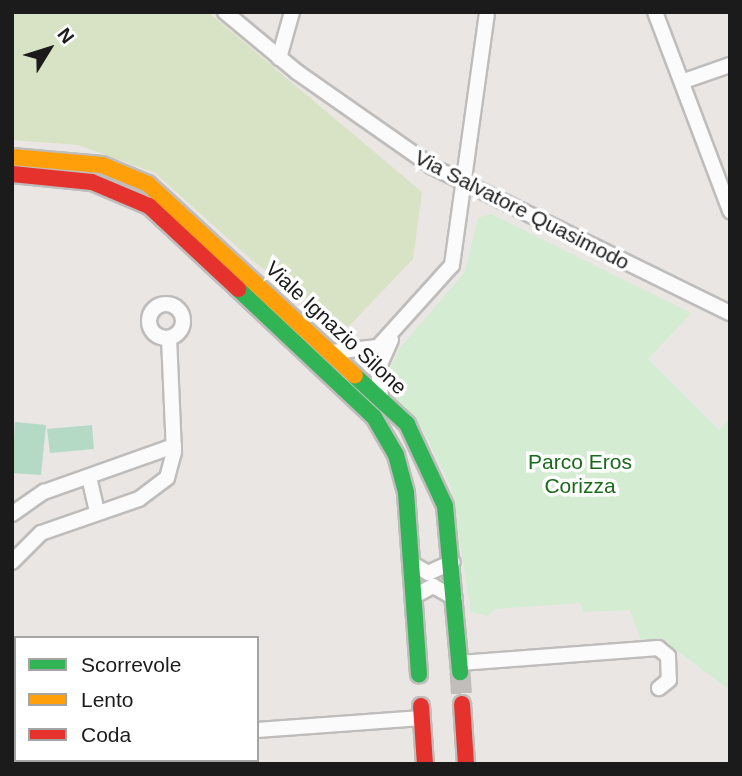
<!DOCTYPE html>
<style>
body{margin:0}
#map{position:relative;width:742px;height:776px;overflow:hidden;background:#e9e6e3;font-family:Arial,sans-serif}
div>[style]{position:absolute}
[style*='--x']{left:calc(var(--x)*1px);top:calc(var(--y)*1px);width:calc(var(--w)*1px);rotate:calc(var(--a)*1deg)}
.grass>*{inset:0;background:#d8e3c5}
.park>*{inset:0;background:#d4ecd1}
.pitch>*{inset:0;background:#b4dac6}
.secondary-tunnel>*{height:21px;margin-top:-10.5px;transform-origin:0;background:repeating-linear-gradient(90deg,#c0bdbb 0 21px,transparent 0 31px)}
.roads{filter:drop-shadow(2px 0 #bfbdbc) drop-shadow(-2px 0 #bfbdbc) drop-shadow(0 2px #bfbdbc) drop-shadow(0 -2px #bfbdbc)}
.street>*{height:14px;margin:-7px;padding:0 7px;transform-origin:7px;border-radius:7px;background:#fcfbfb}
.street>.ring{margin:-7px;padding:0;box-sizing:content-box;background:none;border:14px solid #fcfbfb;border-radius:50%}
.fast>*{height:16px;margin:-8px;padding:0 8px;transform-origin:8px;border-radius:8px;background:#30b455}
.slow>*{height:16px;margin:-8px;padding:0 8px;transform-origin:8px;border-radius:8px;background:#ff9f0a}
.jam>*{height:16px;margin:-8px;padding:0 8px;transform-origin:8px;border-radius:8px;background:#e5322d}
span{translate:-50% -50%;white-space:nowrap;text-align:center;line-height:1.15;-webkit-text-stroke:7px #fff;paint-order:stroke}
.street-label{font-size:21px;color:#1b1b1b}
.park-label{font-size:21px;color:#186919}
.frame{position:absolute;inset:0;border:14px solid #1b1b1b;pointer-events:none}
.legend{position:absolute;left:14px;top:636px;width:245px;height:126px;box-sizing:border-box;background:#fff;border:2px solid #a4a4a4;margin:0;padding:9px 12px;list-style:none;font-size:21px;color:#1b1b1b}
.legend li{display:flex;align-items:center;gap:14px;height:35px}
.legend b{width:35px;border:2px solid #a4a4a4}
.north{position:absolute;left:14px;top:14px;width:70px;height:70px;-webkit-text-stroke:5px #fff;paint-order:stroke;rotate:52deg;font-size:19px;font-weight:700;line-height:28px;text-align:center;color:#1b1b1b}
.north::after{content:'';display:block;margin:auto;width:24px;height:32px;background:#1b1b1b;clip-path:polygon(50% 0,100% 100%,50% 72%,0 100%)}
</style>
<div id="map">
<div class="grass">
<div style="clip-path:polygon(12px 12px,208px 12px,422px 192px,413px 259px,348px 327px,253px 261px,155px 173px,78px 145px,12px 140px)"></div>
</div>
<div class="park">
<div style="clip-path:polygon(491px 214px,691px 313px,648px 359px,719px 430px,730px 418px,730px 690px,666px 642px,641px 640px,630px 610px,583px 612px,581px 603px,494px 609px,488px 616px,471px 612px,451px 487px,423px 430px,395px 398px,388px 375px,399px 349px,465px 272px,478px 218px)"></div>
</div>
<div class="pitch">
<div style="clip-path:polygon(15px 422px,46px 425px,41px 475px,12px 473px)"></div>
<div style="clip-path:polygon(92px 425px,94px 449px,50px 453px,47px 429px)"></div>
</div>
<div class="secondary-tunnel">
<div style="--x:460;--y:672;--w:32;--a:86"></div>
</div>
<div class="roads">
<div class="street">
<div style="--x:225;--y:12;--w:94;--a:39.8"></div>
<div style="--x:297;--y:72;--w:164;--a:35"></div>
<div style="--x:431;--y:166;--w:333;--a:26.2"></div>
<div style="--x:655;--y:12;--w:213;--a:69.3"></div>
<div style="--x:279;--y:58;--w:48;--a:-74.2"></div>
<div style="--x:684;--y:81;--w:49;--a:-19.2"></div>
<div class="ring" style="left:149px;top:304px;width:20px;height:20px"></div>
<div style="--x:332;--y:352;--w:46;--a:-6.2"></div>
<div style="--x:378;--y:347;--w:110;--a:-47.9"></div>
<div style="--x:452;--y:265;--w:255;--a:-82.1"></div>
<div style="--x:381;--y:398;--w:29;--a:-96"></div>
<div style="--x:378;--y:369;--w:32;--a:-66"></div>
<div style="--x:89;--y:477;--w:36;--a:77"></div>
<div style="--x:12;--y:514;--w:39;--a:-35"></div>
<div style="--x:44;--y:492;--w:138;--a:-19.5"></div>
<div style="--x:12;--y:562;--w:41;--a:-45"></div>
<div style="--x:41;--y:533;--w:104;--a:-19.1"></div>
<div style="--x:139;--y:499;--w:35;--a:-37"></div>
<div style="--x:167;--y:478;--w:27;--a:-75"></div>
<div style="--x:174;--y:452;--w:114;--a:-92.5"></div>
<div style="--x:411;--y:563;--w:20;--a:30"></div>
<div style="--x:428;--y:573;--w:27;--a:-24"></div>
<div style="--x:413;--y:597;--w:23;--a:-29"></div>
<div style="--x:433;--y:586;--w:25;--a:29"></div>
<div style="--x:460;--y:663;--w:199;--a:-4.3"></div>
<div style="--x:658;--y:648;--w:13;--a:39"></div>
<div style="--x:668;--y:656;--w:24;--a:88"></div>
<div style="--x:669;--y:680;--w:13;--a:141"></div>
<div style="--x:257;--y:730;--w:165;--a:-4.2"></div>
</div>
<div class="fast">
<div style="--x:238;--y:289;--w:187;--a:43.3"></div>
<div style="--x:374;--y:417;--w:44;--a:59.9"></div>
<div style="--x:396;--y:455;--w:39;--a:75"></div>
<div style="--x:406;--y:493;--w:182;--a:85.9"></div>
<div style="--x:355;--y:376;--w:71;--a:42.7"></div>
<div style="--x:407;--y:424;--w:90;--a:65.1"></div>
<div style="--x:445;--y:506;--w:167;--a:84.8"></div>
</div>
<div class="slow">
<div style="--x:12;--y:157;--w:90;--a:5.1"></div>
<div style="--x:102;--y:165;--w:50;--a:22.4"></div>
<div style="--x:148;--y:184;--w:282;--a:42.8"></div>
</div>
<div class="jam">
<div style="--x:12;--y:174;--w:80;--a:5.7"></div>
<div style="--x:92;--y:182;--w:62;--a:22.8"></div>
<div style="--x:149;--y:206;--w:122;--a:43"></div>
<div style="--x:462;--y:704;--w:60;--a:86.2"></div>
<div style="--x:421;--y:706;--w:58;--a:86.1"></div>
</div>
</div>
<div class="street-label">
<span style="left:522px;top:210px;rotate:27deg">Via Salvatore Quasimodo</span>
<span style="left:336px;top:328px;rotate:43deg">Viale Ignazio Silone</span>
</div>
<div class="park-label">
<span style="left:580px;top:474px">Parco Eros<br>Corizza</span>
</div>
<div class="frame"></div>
<ul class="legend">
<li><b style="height:9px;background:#30b455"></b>Scorrevole</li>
<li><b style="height:9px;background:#ff9f0a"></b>Lento</li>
<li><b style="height:9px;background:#e5322d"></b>Coda</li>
</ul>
<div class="north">N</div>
</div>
